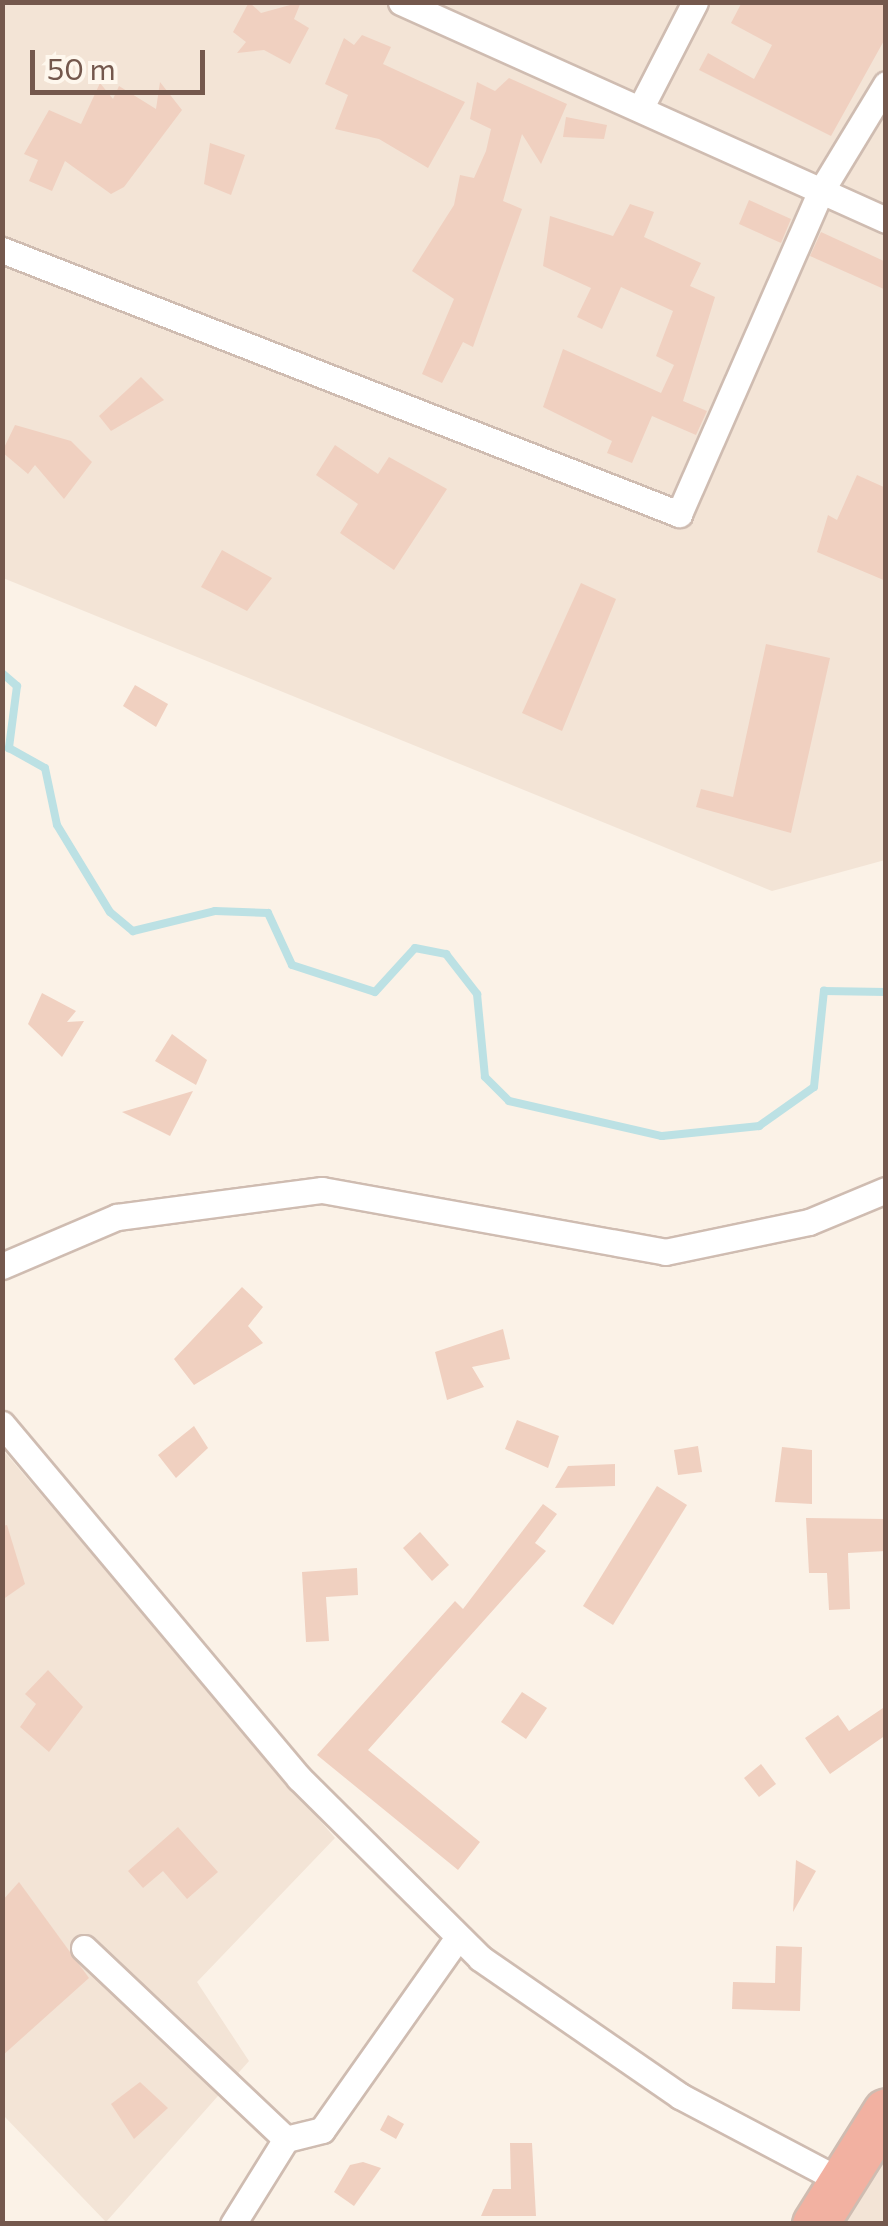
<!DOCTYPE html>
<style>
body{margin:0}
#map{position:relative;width:888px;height:2226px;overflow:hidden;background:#fbf2e7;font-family:Commissioner,sans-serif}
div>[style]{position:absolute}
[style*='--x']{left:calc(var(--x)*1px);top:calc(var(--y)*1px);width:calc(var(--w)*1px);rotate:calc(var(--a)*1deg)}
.residential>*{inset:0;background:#f3e4d6}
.stream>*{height:8px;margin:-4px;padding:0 4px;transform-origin:4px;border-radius:4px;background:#bce1e4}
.building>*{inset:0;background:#f0d0c0}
.roads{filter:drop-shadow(2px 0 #cfbcb1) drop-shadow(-2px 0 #cfbcb1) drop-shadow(0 2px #cfbcb1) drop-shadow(0 -2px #cfbcb1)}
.street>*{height:25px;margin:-12.5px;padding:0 12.5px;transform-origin:12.5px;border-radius:12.5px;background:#fff}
.highway>*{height:45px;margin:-22.5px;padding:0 22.5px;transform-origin:22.5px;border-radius:22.5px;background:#f2b1a1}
span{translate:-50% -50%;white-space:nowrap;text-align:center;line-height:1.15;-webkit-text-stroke:8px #fef7ed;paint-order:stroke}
.frame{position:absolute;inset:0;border:5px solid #74584d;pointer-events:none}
.scale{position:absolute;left:30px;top:50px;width:175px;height:45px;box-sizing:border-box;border:5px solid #74584d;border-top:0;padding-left:12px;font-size:30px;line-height:35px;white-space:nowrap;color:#74584d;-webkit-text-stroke:8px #fef7ed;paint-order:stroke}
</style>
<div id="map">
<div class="residential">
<div style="clip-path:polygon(2px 3px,885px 3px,885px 860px,772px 891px,3px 578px)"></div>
<div style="clip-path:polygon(2px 1449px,335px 1838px,197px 1982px,249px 2061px,106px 2222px,3px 2115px)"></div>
<div style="clip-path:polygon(885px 2133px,885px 2223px,829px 2224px)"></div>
</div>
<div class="stream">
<div style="--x:2;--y:673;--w:20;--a:41"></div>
<div style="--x:17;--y:686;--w:63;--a:97.4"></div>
<div style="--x:9;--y:748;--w:41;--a:29.1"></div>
<div style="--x:45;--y:768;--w:58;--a:78.1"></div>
<div style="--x:57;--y:825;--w:102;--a:58.7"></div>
<div style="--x:110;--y:912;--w:30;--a:40"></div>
<div style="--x:133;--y:931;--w:84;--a:-13.7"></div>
<div style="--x:215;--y:911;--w:53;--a:2.2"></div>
<div style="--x:268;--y:913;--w:57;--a:65.2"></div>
<div style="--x:292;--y:965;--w:87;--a:18"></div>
<div style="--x:375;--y:992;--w:59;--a:-47.7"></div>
<div style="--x:415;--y:948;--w:32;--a:11"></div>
<div style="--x:446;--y:954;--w:51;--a:52.2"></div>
<div style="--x:477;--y:994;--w:83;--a:84.5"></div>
<div style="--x:485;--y:1077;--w:34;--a:45"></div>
<div style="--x:509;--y:1101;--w:157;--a:12.9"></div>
<div style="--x:662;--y:1136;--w:98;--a:-5.9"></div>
<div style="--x:759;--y:1126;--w:67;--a:-35.3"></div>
<div style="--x:814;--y:1087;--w:97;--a:-84.1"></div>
<div style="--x:824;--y:991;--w:62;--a:0.9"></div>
</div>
<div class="building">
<div style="clip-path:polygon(249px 2px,261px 13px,301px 2px,294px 19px,309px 28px,290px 64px,264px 50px,237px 53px,246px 42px,233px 32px)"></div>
<div style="clip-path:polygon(742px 2px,886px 2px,886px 37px,831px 136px,699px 70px,708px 53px,754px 79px,772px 45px,731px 23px)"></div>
<div style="clip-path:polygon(362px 35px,391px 47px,383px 64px,465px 102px,428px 168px,379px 139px,335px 129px,348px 95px,325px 84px,344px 38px,354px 45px)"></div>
<div style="clip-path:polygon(509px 78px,567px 104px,541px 164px,522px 134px,503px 201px,522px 209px,473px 347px,463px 342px,442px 383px,422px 374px,454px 299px,412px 271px,454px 205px,460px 175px,474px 178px,486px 151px,491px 129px,470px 119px,477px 82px,495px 91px)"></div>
<div style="clip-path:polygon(160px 82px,182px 110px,124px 187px,111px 194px,65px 161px,52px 191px,29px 181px,38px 160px,24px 154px,49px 110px,81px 124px,100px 83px,113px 99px,119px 86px,156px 109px)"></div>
<div style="clip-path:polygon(566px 117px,607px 125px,604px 139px,563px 137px)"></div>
<div style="clip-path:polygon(210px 143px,245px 155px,231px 195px,204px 184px)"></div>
<div style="clip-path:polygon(749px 200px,791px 219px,781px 243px,739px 224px)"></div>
<div style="clip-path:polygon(630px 204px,654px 212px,644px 237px,701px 263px,690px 286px,715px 297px,683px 401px,707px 411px,696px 435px,652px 416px,632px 463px,607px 453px,612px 441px,543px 407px,563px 349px,661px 393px,674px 365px,656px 356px,673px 311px,621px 287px,602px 329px,577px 317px,591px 288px,543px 266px,550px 216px,613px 236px)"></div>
<div style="clip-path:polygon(821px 232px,886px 262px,886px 290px,810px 256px)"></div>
<div style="clip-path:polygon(141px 377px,164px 400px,111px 431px,99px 416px)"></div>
<div style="clip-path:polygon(15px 425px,71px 441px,92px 462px,64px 499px,35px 465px,28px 474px,2px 452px)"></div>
<div style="clip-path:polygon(335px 445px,378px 474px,389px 457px,447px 489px,394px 570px,340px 533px,358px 504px,316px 475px)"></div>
<div style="clip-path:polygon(857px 475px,886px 488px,886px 581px,817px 552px,828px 515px,837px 520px)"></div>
<div style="clip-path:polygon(222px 550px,272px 578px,247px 611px,201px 587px)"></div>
<div style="clip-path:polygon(581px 583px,616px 599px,562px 731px,522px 713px)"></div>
<div style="clip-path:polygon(766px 644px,830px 658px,791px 833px,696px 807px,701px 789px,733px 797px)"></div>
<div style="clip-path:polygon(135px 685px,168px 704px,156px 727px,123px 706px)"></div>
<div style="clip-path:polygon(42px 993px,76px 1011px,67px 1022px,84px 1021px,62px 1057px,28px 1024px)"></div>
<div style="clip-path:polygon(172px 1034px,207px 1060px,196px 1085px,155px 1061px)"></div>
<div style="clip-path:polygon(193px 1091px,170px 1136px,122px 1112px)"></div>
<div style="clip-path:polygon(242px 1287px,263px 1307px,248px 1326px,263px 1343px,194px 1385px,174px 1359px)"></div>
<div style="clip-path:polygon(503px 1329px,510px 1359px,472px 1367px,484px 1387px,447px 1400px,435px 1352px)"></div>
<div style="clip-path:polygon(517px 1420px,559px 1436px,548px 1468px,505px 1449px)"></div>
<div style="clip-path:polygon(194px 1426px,208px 1448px,176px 1478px,158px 1455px)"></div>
<div style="clip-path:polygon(698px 1446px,702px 1472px,678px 1475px,674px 1450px)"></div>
<div style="clip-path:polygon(782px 1447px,812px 1450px,812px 1504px,775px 1502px)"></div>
<div style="clip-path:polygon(615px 1464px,615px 1486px,555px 1488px,568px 1466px)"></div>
<div style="clip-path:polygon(657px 1486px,687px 1505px,613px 1625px,583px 1606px)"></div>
<div style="clip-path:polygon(543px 1504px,557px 1514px,535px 1543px,546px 1551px,368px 1750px,480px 1842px,458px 1870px,317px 1755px,455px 1601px,463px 1609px)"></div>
<div style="clip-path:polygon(806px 1518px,886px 1519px,886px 1551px,848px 1553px,850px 1609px,829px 1610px,827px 1573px,809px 1573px)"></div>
<div style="clip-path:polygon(7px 1525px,25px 1584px,2px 1600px,2px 1526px)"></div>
<div style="clip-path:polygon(420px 1532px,449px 1565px,432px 1581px,403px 1548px)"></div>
<div style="clip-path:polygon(357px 1568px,358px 1595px,326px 1597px,329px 1641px,306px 1642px,302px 1572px)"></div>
<div style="clip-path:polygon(48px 1670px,83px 1707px,49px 1752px,20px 1727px,36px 1704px,25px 1694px)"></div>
<div style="clip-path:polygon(522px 1692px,547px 1708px,526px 1739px,501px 1722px)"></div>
<div style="clip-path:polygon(886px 1706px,886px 1735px,830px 1774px,805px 1738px,838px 1715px,849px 1731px)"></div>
<div style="clip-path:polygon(761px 1764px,776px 1784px,759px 1797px,744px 1778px)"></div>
<div style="clip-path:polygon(178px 1827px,218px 1872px,187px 1899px,163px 1871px,143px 1888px,128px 1871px)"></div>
<div style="clip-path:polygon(796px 1860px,816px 1871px,793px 1912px)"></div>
<div style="clip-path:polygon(19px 1882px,89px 1978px,2px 2056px,2px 1901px)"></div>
<div style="clip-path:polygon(776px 1946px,802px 1947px,800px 2011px,732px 2009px,733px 1982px,775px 1983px)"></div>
<div style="clip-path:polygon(140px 2082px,168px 2108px,134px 2139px,111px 2104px)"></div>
<div style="clip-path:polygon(388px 2115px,404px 2124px,396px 2139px,380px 2130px)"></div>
<div style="clip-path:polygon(510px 2143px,532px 2143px,536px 2216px,481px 2216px,493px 2189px,511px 2189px)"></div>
<div style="clip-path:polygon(363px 2162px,381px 2168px,354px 2206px,334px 2192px,350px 2165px)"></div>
</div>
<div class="roads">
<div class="street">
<div style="--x:401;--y:2;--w:532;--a:24.2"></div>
<div style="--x:640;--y:109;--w:120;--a:-62.8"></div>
<div style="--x:2;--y:250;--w:727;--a:21.3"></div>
<div style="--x:679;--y:514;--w:353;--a:-66.3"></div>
<div style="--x:821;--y:191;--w:125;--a:-58.7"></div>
<div style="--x:2;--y:1266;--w:125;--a:-23.1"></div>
<div style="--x:117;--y:1217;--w:207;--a:-7.5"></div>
<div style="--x:322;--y:1190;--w:349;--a:10.2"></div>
<div style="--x:665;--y:1252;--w:147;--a:-11.8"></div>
<div style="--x:809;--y:1222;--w:83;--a:-22.6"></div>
<div style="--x:2;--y:1424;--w:462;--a:50"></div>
<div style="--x:299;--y:1778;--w:255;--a:44.8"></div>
<div style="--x:480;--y:1958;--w:243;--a:34.6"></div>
<div style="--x:680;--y:2096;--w:180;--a:27.8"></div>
<div style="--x:84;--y:1948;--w:278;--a:43.4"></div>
<div style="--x:233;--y:2224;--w:100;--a:-58.1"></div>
<div style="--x:286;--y:2139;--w:37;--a:-14"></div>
<div style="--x:322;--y:2130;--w:236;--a:-54.8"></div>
</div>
<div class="highway">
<div style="--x:815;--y:2224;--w:133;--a:-57.9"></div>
</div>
</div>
<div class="frame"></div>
<div class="scale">50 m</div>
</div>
